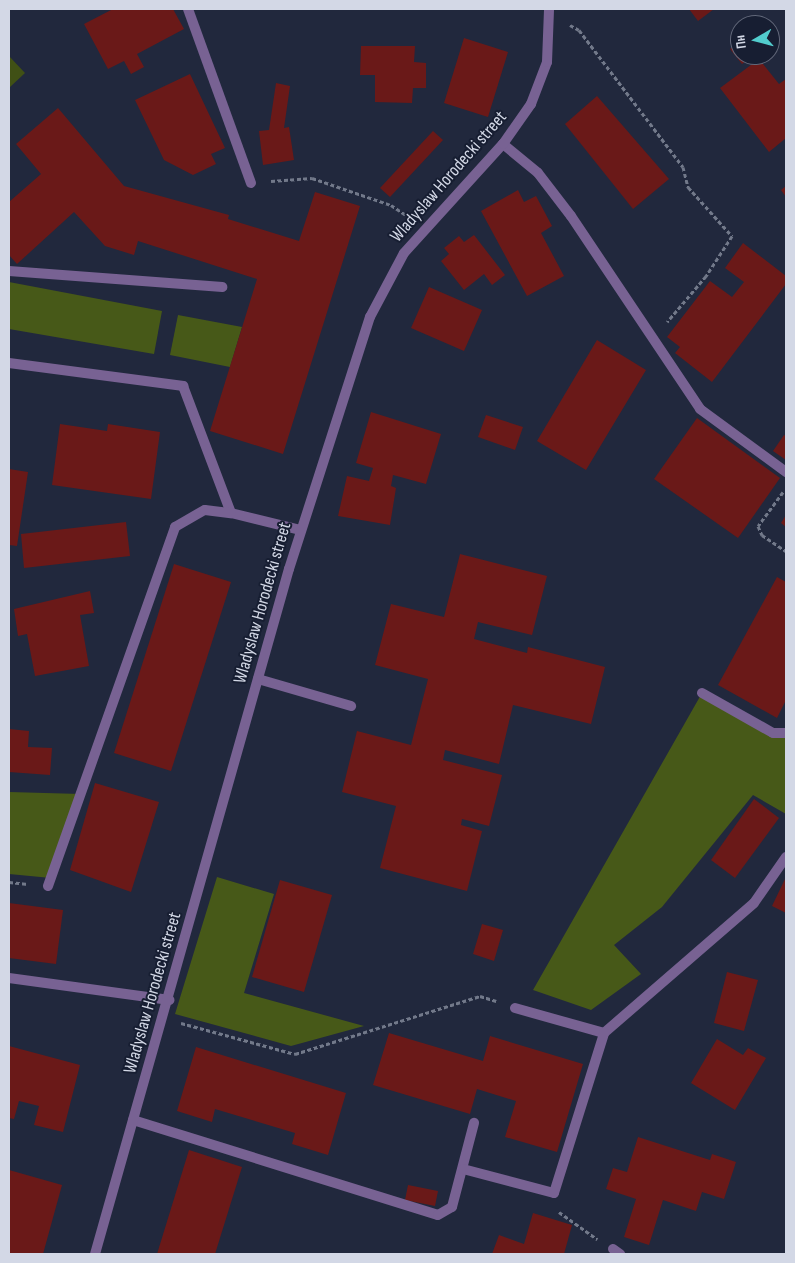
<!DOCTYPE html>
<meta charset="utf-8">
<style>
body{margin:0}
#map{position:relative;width:795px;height:1263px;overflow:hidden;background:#21283d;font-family:"Sofia Sans Condensed",sans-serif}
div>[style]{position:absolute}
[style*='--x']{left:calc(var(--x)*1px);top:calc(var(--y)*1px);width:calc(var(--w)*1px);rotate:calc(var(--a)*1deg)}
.green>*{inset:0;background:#405015}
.forest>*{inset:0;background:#475918}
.building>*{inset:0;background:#6a1918}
.path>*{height:3px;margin-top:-1.5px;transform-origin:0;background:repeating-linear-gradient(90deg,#72798a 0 4px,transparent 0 6.5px)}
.service>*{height:10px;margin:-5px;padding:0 5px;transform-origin:5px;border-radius:5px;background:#786293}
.tertiary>*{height:10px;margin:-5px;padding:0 5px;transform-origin:5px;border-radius:5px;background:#786293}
span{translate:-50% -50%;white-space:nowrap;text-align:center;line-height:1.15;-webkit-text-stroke:4px #171e32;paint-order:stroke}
.street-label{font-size:18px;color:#d3d8e6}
.frame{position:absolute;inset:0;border:10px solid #d3d8e6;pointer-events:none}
.north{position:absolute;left:730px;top:15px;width:50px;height:50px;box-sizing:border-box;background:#171e32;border:1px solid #62687a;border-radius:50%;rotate:262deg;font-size:14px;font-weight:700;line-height:20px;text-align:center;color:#d3d8e6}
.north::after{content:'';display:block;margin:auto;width:18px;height:22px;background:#52cdce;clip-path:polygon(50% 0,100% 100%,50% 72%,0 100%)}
</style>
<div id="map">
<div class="green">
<div style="clip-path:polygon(9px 56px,25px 73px,9px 88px)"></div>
</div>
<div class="forest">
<div style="clip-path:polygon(9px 282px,162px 311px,154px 354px,9px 329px)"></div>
<div style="clip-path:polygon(178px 315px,242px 327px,230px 367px,170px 355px)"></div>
<div style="clip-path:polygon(702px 693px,754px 724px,786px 733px,786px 814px,753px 795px,662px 907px,614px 945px,641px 974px,591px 1010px,533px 990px)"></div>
<div style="clip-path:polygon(9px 792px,81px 794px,51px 878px,9px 874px)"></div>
<div style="clip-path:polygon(217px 877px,274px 894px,244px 993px,364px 1026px,291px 1046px,175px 1014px)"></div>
</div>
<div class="building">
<div style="clip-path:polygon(113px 9px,173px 9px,184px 29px,137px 54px,144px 67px,131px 74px,124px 61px,108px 69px,84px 24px)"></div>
<div style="clip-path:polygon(689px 9px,714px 9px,698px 21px)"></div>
<div style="clip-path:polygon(464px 38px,508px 52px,488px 117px,444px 103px)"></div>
<div style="clip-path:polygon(740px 42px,740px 55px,754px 55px,742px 64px,730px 49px)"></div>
<div style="clip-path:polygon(361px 46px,415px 46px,414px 62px,426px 63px,426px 88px,413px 88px,412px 103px,375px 102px,375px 75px,360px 75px)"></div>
<div style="clip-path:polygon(759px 59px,779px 84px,786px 79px,786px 138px,769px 152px,720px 88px)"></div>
<div style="clip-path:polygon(190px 74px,225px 148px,211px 154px,216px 164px,193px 175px,164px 160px,135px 100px)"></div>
<div style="clip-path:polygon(276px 83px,290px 86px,284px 128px,289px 127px,294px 160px,263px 165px,259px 131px,269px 130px)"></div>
<div style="clip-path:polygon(597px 96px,669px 179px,633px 209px,565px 124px)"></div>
<div style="clip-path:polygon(58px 108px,124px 186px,229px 215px,228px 219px,299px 241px,315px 192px,360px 206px,283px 454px,210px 431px,257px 279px,138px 241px,134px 255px,105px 246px,74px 212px,17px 264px,9px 255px,9px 202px,41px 174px,16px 144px)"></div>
<div style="clip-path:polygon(433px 131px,443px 140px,390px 197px,380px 188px)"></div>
<div style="clip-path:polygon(786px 186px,786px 197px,781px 190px)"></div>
<div style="clip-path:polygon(518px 190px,524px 202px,536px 196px,552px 226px,541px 233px,564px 276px,527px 296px,481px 211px)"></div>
<div style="clip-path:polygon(474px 235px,505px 275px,492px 285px,484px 274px,464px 290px,441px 261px,449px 254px,444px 248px,459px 236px,464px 242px)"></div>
<div style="clip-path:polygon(743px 243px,786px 276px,786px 284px,712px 382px,675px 353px,680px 347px,667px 337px,710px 281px,732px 297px,744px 282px,725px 268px)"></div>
<div style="clip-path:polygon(429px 287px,482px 310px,464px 351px,411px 328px)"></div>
<div style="clip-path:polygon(597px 340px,646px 370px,586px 470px,537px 441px)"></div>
<div style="clip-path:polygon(371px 412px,441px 434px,426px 484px,393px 475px,391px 486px,396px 488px,390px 525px,338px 516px,347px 476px,369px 481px,373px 468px,356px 463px)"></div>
<div style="clip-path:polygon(486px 415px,523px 427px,515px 450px,478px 437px)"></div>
<div style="clip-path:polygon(697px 418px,780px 478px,738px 538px,654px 479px)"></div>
<div style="clip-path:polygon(60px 424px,107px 431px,108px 424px,160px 432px,151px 499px,52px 485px)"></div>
<div style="clip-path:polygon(784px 435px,786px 436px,786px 460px,773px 451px)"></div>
<div style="clip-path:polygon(9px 469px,28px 472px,17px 546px,9px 545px)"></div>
<div style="clip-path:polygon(786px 515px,786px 527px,781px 523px)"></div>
<div style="clip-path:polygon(126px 522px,130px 556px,24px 568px,21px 534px)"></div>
<div style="clip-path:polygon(460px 554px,547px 576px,532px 635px,478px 622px,474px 639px,527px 653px,528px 647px,605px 667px,591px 724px,513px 705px,499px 764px,445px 750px,443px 760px,502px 775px,489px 826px,462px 819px,461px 825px,482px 831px,467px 891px,380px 868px,396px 806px,342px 792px,357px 731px,411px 745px,428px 679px,375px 665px,391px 604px,444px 617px)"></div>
<div style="clip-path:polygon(174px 564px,231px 582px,171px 771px,114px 753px)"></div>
<div style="clip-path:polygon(777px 577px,786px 582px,786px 700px,777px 718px,718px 685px)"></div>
<div style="clip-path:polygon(90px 591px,94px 613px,80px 615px,89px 666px,35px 676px,27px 634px,18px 636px,14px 609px)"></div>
<div style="clip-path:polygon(9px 729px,29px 731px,28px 747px,52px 748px,50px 775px,9px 772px)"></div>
<div style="clip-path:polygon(95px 783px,159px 802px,131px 892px,70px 870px)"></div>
<div style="clip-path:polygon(754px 799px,779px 818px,735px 878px,711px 860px)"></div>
<div style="clip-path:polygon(786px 877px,786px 913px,772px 906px)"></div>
<div style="clip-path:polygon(280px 880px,332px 895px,304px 992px,252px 977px)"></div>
<div style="clip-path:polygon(9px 903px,63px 910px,56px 964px,9px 958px)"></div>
<div style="clip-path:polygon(482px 924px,503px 930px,494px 961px,473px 954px)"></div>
<div style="clip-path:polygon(727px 972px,758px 980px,744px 1031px,714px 1023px)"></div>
<div style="clip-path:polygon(389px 1033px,483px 1061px,490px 1036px,583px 1064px,557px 1152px,505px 1137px,516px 1101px,477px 1089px,470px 1114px,373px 1085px)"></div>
<div style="clip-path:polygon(717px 1039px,743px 1055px,748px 1048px,766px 1058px,735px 1110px,691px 1083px)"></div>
<div style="clip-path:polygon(9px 1046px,80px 1065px,63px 1132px,34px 1125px,39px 1106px,19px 1101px,14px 1119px,9px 1118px)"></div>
<div style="clip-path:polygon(196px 1047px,346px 1093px,328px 1155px,292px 1144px,295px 1133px,215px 1109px,212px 1122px,177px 1111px)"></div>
<div style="clip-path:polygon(638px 1137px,710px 1160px,712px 1154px,736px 1162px,724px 1199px,702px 1192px,696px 1211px,663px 1200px,649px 1245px,624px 1237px,636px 1199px,606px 1189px,613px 1168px,627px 1172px)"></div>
<div style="clip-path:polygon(189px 1150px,242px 1167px,215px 1254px,157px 1254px)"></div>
<div style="clip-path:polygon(9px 1170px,62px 1185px,43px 1254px,9px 1254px)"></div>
<div style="clip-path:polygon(408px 1185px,438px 1191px,435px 1206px,405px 1200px)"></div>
<div style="clip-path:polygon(533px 1213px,572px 1225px,564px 1254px,492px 1254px,499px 1235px,524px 1244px)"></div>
</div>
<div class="path">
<div style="--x:570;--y:25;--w:10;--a:29"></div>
<div style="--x:579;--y:30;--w:172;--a:52.8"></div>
<div style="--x:683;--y:167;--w:21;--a:76"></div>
<div style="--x:688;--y:187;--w:66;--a:48.1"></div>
<div style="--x:732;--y:236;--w:48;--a:123"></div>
<div style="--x:706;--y:276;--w:60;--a:130.3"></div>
<div style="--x:271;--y:181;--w:41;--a:-4.2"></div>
<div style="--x:312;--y:178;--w:83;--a:18.9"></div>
<div style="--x:391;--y:205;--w:22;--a:34"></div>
<div style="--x:783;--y:492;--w:42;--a:126.3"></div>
<div style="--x:758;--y:526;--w:10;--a:66"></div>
<div style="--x:762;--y:535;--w:29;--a:34"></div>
<div style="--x:9;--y:882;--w:19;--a:6"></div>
<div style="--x:181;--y:1023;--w:118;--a:15.2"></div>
<div style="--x:295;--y:1054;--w:194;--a:-17.4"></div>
<div style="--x:480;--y:996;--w:17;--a:17"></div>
<div style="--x:559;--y:1212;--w:47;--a:35.4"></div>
</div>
<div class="service">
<div style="--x:188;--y:9;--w:185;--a:70.1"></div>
<div style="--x:503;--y:144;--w:45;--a:39.6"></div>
<div style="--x:538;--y:173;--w:54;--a:52.5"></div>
<div style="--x:571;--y:216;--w:232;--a:56.2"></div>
<div style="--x:700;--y:409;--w:107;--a:36.2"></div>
<div style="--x:9;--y:271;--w:214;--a:4.3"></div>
<div style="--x:9;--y:363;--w:176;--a:7.5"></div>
<div style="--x:183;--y:386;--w:136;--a:69.3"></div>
<div style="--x:231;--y:513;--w:72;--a:13.7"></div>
<div style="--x:258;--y:679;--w:97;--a:16.2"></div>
<div style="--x:702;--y:693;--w:81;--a:29.4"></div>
<div style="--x:773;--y:733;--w:13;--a:0"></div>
<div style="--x:48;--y:886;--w:381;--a:-70.5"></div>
<div style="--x:175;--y:527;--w:34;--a:-30"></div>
<div style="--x:205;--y:510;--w:26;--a:7"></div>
<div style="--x:9;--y:978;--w:162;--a:7.8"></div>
<div style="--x:515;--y:1008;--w:92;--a:15.7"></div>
<div style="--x:604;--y:1033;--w:198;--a:-40.9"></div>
<div style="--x:754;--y:903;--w:56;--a:-55.2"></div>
<div style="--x:133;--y:1120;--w:319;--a:17.3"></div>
<div style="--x:438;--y:1215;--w:16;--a:-30"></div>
<div style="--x:452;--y:1207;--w:87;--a:-75.3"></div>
<div style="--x:463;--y:1169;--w:94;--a:14.8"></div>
<div style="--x:554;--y:1193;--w:168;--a:-72.6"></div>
<div style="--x:613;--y:1249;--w:9;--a:36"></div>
</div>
<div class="tertiary">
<div style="--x:95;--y:1254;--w:712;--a:-74.19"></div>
<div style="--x:289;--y:569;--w:265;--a:-72.2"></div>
<div style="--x:370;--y:317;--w:72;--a:-62"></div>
<div style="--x:404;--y:253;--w:147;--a:-47.8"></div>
<div style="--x:503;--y:144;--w:49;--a:-55"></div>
<div style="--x:531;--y:104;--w:45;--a:-69.1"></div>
<div style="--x:547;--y:62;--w:53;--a:-87.8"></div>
</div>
<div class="street-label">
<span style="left:449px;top:177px;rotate:-49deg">Wladyslaw Horodecki street</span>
<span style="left:263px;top:603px;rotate:-74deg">Wladyslaw Horodecki street</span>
<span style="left:153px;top:993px;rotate:-74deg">Wladyslaw Horodecki street</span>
</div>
<div class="frame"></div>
<div class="north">Пн</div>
</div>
